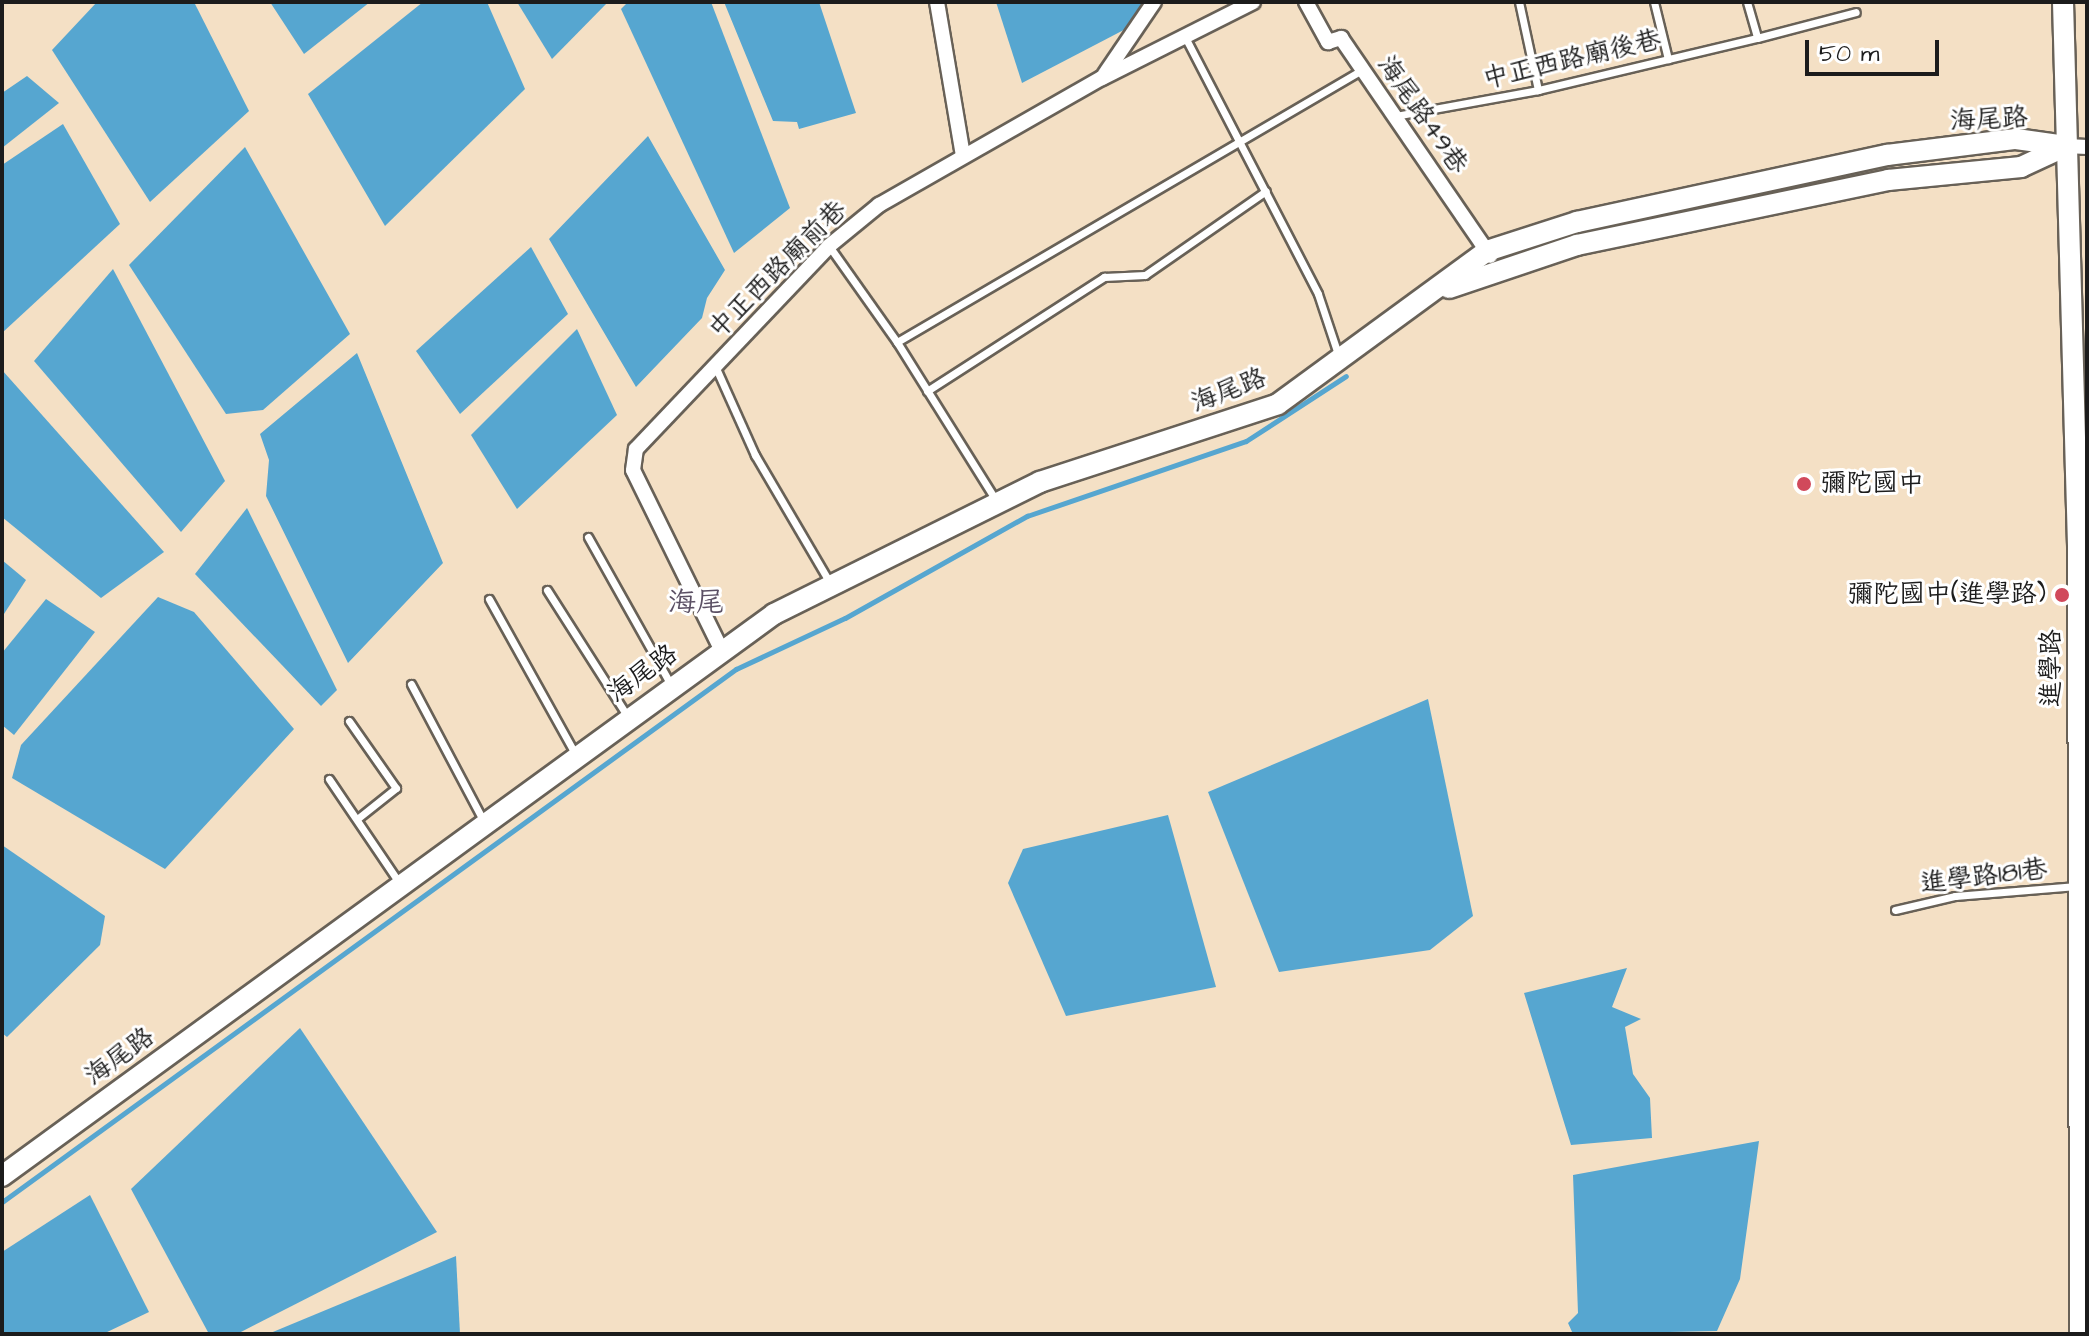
<!DOCTYPE html>
<meta charset="utf-8">
<style>
body{margin:0}
#map{position:relative;width:2089px;height:1336px;overflow:hidden;background:#f4e0c5;font-family:"Architects Daughter","LXGW WenKai TC",sans-serif}
div>[style]{position:absolute}
[style*='--x']{left:calc(var(--x)*1px);top:calc(var(--y)*1px);width:calc(var(--w)*1px);rotate:calc(var(--a)*1deg)}
.water>*{inset:0;background:#56a6d0}
.stream>*{height:5px;margin:-2.5px;padding:0 2.5px;transform-origin:2.5px;border-radius:2.5px;background:#56a6d0}
.roads{filter:drop-shadow(2px 0 #686157) drop-shadow(-2px 0 #686157) drop-shadow(0 2px #686157) drop-shadow(0 -2px #686157)}
.lane>*{height:7px;margin:-3.5px;padding:0 3.5px;transform-origin:3.5px;border-radius:3.5px;background:#fff}
.street>*{height:14px;margin:-7px;padding:0 7px;transform-origin:7px;border-radius:7px;background:#fff}
.secondary>*{height:20px;margin:-10px;padding:0 10px;transform-origin:10px;border-radius:10px;background:#fff}
.dots>*{width:22px;height:22px;translate:-50% -50%;box-sizing:border-box;border:4px solid #fff;border-radius:50%}
span{translate:-50% -50%;white-space:nowrap;text-align:center;line-height:1.15;-webkit-text-stroke:6px #fff;paint-order:stroke}
.street-label{font-size:26px;color:#1c1c1c}
.poi-label{font-size:26px;color:#1c1c1c}
.left{translate:0 -50%;text-align:left}
.right{translate:-100% -50%;text-align:right}
.neighbourhood-label{font-size:28px;color:#5b5064}
.frame{position:absolute;inset:0;border:4px solid #1c1c1c;pointer-events:none}
.scale{position:absolute;left:1805px;top:40px;width:134px;height:36px;box-sizing:border-box;border:4px solid #1c1c1c;border-top:0;padding-left:10px;font-size:24px;line-height:28px;white-space:nowrap;color:#1c1c1c;-webkit-text-stroke:6px #fff;paint-order:stroke}
</style>
<div id="map">
<div class="water">
<div style="clip-path:polygon(97px 2px,194px 2px,249px 111px,150px 202px,52px 50px)"></div>
<div style="clip-path:polygon(270px 2px,370px 2px,304px 54px)"></div>
<div style="clip-path:polygon(423px 2px,487px 2px,525px 89px,385px 226px,308px 94px)"></div>
<div style="clip-path:polygon(517px 2px,608px 2px,552px 59px)"></div>
<div style="clip-path:polygon(628px 2px,711px 2px,790px 208px,734px 253px,621px 9px)"></div>
<div style="clip-path:polygon(724px 2px,819px 2px,856px 113px,799px 129px,797px 122px,773px 121px)"></div>
<div style="clip-path:polygon(996px 2px,1153px 2px,1141px 21px,1022px 83px)"></div>
<div style="clip-path:polygon(27px 76px,59px 103px,2px 148px,2px 93px)"></div>
<div style="clip-path:polygon(63px 124px,120px 224px,2px 333px,2px 165px)"></div>
<div style="clip-path:polygon(648px 136px,725px 270px,707px 298px,702px 318px,636px 387px,549px 239px)"></div>
<div style="clip-path:polygon(245px 147px,350px 334px,263px 410px,226px 414px,129px 265px)"></div>
<div style="clip-path:polygon(531px 247px,568px 314px,460px 414px,416px 351px)"></div>
<div style="clip-path:polygon(113px 269px,225px 481px,181px 532px,34px 361px)"></div>
<div style="clip-path:polygon(577px 329px,617px 415px,517px 509px,471px 435px)"></div>
<div style="clip-path:polygon(357px 353px,443px 563px,348px 663px,266px 496px,269px 460px,260px 434px)"></div>
<div style="clip-path:polygon(2px 370px,164px 552px,101px 598px,2px 517px)"></div>
<div style="clip-path:polygon(247px 508px,337px 690px,321px 706px,195px 574px)"></div>
<div style="clip-path:polygon(2px 560px,26px 580px,2px 617px)"></div>
<div style="clip-path:polygon(158px 597px,194px 612px,294px 729px,165px 869px,12px 778px,21px 745px)"></div>
<div style="clip-path:polygon(46px 599px,95px 632px,14px 735px,2px 725px,2px 653px)"></div>
<div style="clip-path:polygon(1428px 699px,1473px 916px,1430px 950px,1279px 972px,1208px 792px)"></div>
<div style="clip-path:polygon(1168px 815px,1216px 987px,1066px 1016px,1008px 883px,1023px 849px)"></div>
<div style="clip-path:polygon(2px 845px,105px 916px,100px 945px,7px 1037px,2px 1033px)"></div>
<div style="clip-path:polygon(1627px 968px,1612px 1007px,1641px 1019px,1625px 1027px,1633px 1074px,1650px 1098px,1652px 1138px,1571px 1145px,1524px 993px)"></div>
<div style="clip-path:polygon(300px 1028px,437px 1232px,237px 1334px,209px 1334px,131px 1189px)"></div>
<div style="clip-path:polygon(1759px 1141px,1740px 1279px,1717px 1331px,1573px 1334px,1568px 1323px,1578px 1313px,1573px 1175px)"></div>
<div style="clip-path:polygon(90px 1195px,149px 1312px,103px 1334px,2px 1334px,2px 1252px)"></div>
<div style="clip-path:polygon(456px 1256px,460px 1334px,268px 1334px)"></div>
</div>
<div class="stream">
<div style="--x:2;--y:1202;--w:907;--a:-35.99"></div>
<div style="--x:736;--y:669;--w:120;--a:-25.1"></div>
<div style="--x:845;--y:618;--w:209;--a:-29.3"></div>
<div style="--x:1027;--y:516;--w:231;--a:-18.9"></div>
<div style="--x:1246;--y:441;--w:119;--a:-33"></div>
</div>
<div class="roads">
<div class="lane">
<div style="--x:1519;--y:2;--w:90;--a:77.8"></div>
<div style="--x:1654;--y:2;--w:59;--a:76.2"></div>
<div style="--x:1747;--y:2;--w:37;--a:74"></div>
<div style="--x:1757;--y:38;--w:102;--a:-14.7"></div>
<div style="--x:1185;--y:37;--w:289;--a:62.6"></div>
<div style="--x:1318;--y:294;--w:66;--a:71.6"></div>
<div style="--x:1395;--y:116;--w:145;--a:-10.3"></div>
<div style="--x:1538;--y:90;--w:225;--a:-13.4"></div>
<div style="--x:829;--y:246;--w:118;--a:54.7"></div>
<div style="--x:897;--y:342;--w:189;--a:58"></div>
<div style="--x:897;--y:342;--w:539;--a:-30.33"></div>
<div style="--x:715;--y:366;--w:98;--a:65.8"></div>
<div style="--x:755;--y:455;--w:148;--a:59.6"></div>
<div style="--x:927;--y:391;--w:211;--a:-32.8"></div>
<div style="--x:1104;--y:277;--w:41;--a:-2.8"></div>
<div style="--x:1145;--y:275;--w:147;--a:-34.8"></div>
<div style="--x:588;--y:537;--w:170;--a:60.7"></div>
<div style="--x:547;--y:590;--w:151;--a:57.5"></div>
<div style="--x:489;--y:599;--w:179;--a:60.9"></div>
<div style="--x:411;--y:684;--w:156;--a:62.1"></div>
<div style="--x:349;--y:721;--w:82;--a:55"></div>
<div style="--x:396;--y:788;--w:50;--a:141.5"></div>
<div style="--x:329;--y:779;--w:127;--a:55.9"></div>
<div style="--x:1895;--y:910;--w:62;--a:-13.1"></div>
<div style="--x:1955;--y:896;--w:122;--a:-4.7"></div>
</div>
<div class="street">
<div style="--x:937;--y:2;--w:156;--a:80.4"></div>
<div style="--x:1306;--y:2;--w:46;--a:61.2"></div>
<div style="--x:1328;--y:42;--w:14;--a:-17"></div>
<div style="--x:1341;--y:38;--w:264;--a:55.6"></div>
<div style="--x:1105;--y:74;--w:87;--a:-55.8"></div>
<div style="--x:2066;--y:146;--w:21;--a:3"></div>
<div style="--x:721;--y:649;--w:199;--a:-116.2"></div>
<div style="--x:633;--y:470;--w:21;--a:-82"></div>
<div style="--x:636;--y:449;--w:280;--a:-46.4"></div>
<div style="--x:829;--y:246;--w:65;--a:-39.4"></div>
<div style="--x:879;--y:205;--w:257;--a:-29.7"></div>
<div style="--x:1102;--y:78;--w:169;--a:-26.7"></div>
</div>
<div class="secondary">
<div style="--x:2063;--y:2;--w:545;--a:88.42"></div>
<div style="--x:2078;--y:547;--w:787;--a:89.85"></div>
<div style="--x:1449;--y:288;--w:135;--a:-18.6"></div>
<div style="--x:1577;--y:245;--w:318;--a:-11.8"></div>
<div style="--x:1888;--y:180;--w:134;--a:-5.6"></div>
<div style="--x:2021;--y:167;--w:50;--a:-25"></div>
<div style="--x:2;--y:1176;--w:955;--a:-36.05"></div>
<div style="--x:774;--y:614;--w:297;--a:-26.4"></div>
<div style="--x:1040;--y:482;--w:250;--a:-18.1"></div>
<div style="--x:1278;--y:404;--w:259;--a:-36.2"></div>
<div style="--x:1487;--y:251;--w:95;--a:-17.9"></div>
<div style="--x:1577;--y:222;--w:317;--a:-12.2"></div>
<div style="--x:1887;--y:155;--w:130;--a:-7.1"></div>
<div style="--x:2016;--y:139;--w:50;--a:8"></div>
</div>
</div>
<div class="dots">
<div style="left:1804px;top:484px;background:#d1495b"></div>
<div style="left:2062px;top:595px;background:#d1495b"></div>
</div>
<div class="street-label">
<span style="left:1572px;top:60px;rotate:-13deg">中正西路廟後巷</span>
<span style="left:1422px;top:115px;rotate:55deg">海尾路49巷</span>
<span style="left:1989px;top:120px;rotate:-3deg">海尾路</span>
<span style="left:778px;top:270px;rotate:-45deg">中正西路廟前巷</span>
<span style="left:1229px;top:391px;rotate:-21deg">海尾路</span>
<span style="left:2052px;top:668px;rotate:-90deg">進學路</span>
<span style="left:643px;top:674px;rotate:-36deg">海尾路</span>
<span style="left:1984px;top:877px;rotate:-7deg">進學路181巷</span>
<span style="left:120px;top:1057px;rotate:-36deg">海尾路</span>
</div>
<div class="poi-label">
<span class="left" style="left:1820px;top:484px">彌陀國中</span>
<span class="right" style="left:2046px;top:595px">彌陀國中(進學路)</span>
</div>
<div class="neighbourhood-label">
<span style="left:696px;top:603px">海尾</span>
</div>
<div class="frame"></div>
<div class="scale">50 m</div>
</div>
